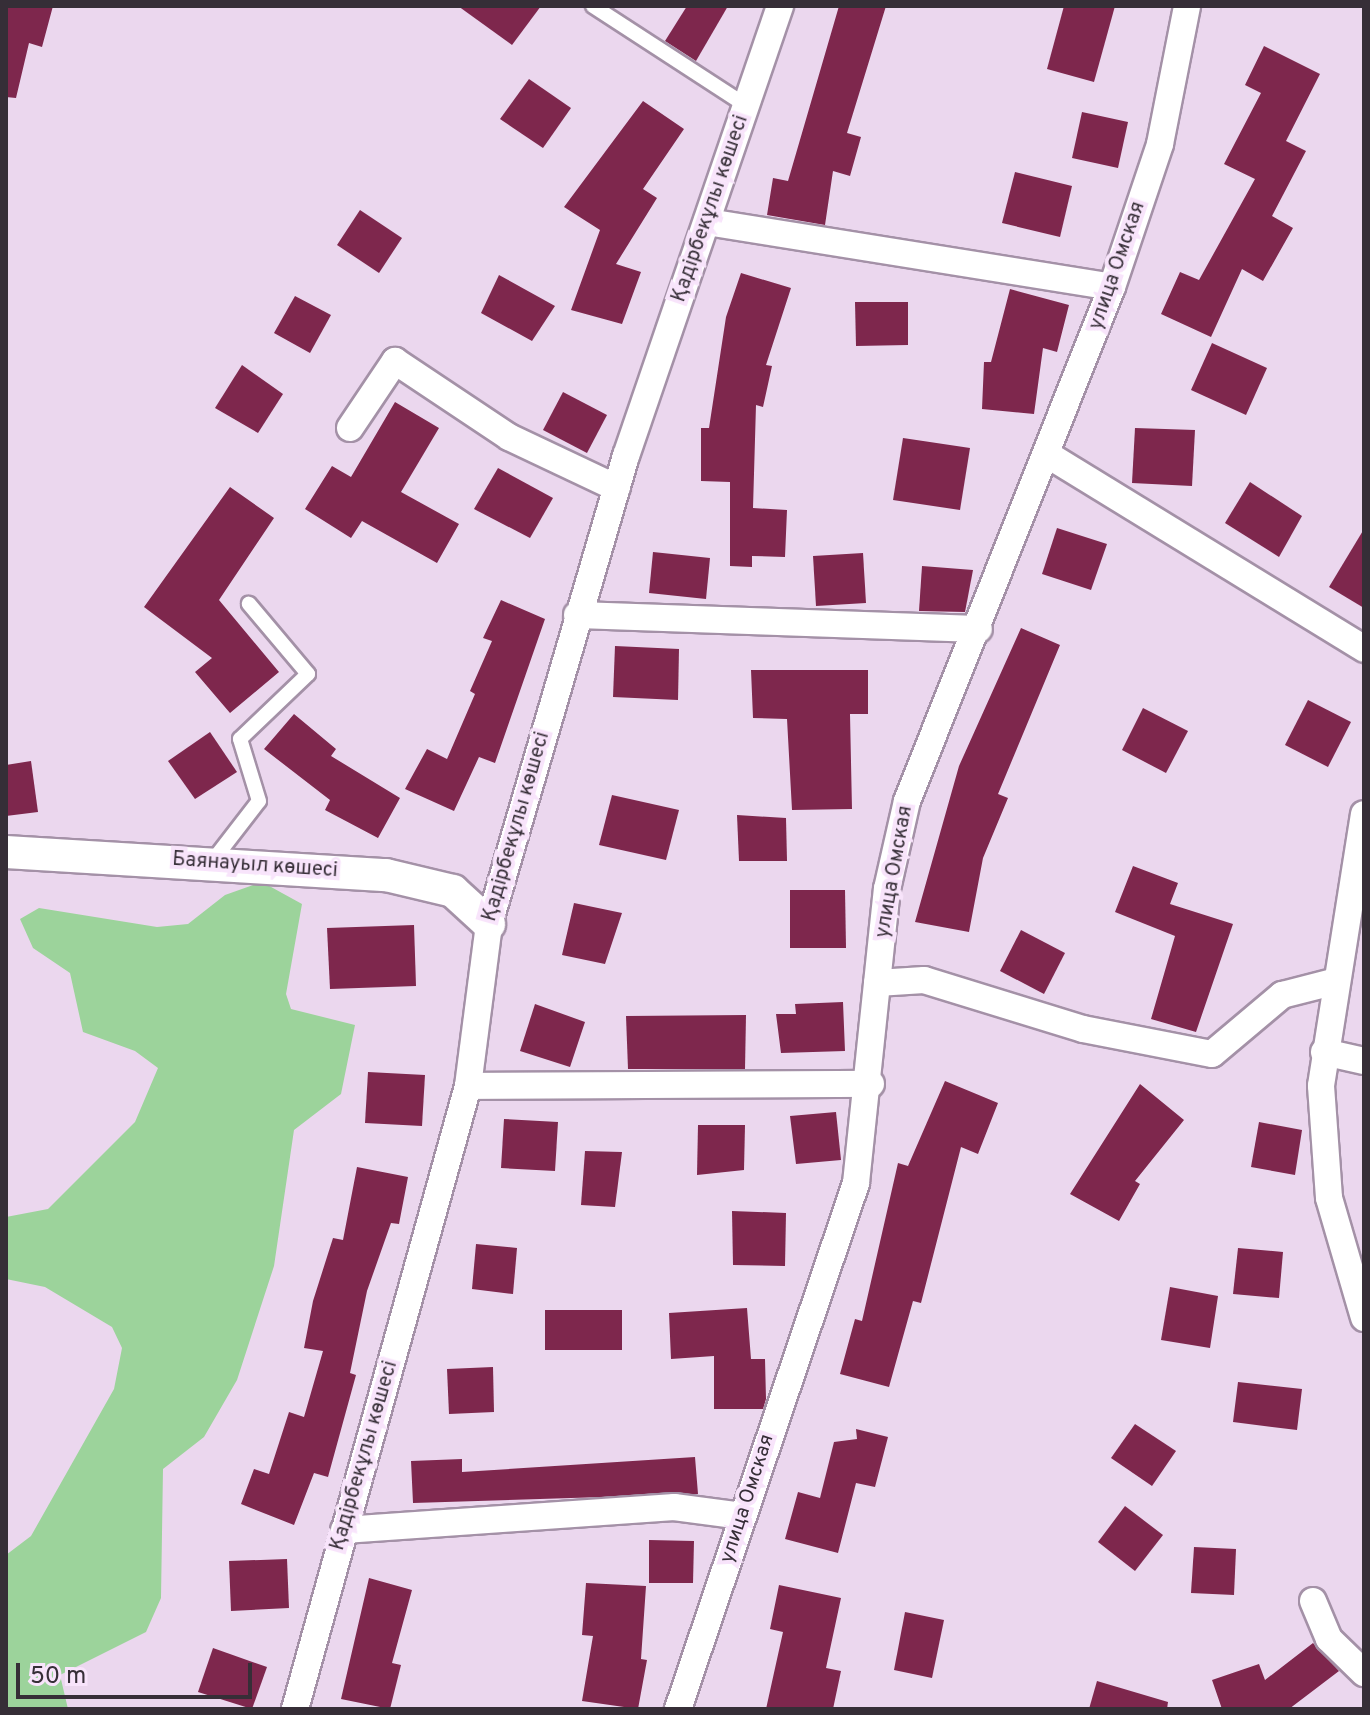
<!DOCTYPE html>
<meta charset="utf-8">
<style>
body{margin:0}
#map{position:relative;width:1370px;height:1715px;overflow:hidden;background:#ebd7ee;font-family:Overpass,sans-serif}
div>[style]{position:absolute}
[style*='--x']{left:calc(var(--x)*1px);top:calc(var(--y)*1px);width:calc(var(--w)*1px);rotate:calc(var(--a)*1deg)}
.green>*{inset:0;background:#9cd39b}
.building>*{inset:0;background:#7e274d}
.roads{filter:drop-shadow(2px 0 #a491a7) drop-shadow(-2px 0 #a491a7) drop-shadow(0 2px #a491a7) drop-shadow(0 -2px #a491a7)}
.service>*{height:14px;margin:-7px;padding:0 7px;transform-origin:7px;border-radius:7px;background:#fff}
.minor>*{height:26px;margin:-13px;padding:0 13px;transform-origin:13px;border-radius:13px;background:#fff}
.tertiary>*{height:32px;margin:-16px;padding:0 16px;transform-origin:16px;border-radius:16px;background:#fff}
span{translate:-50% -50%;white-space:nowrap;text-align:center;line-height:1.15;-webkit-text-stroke:8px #f8e4fb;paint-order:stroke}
.street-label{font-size:20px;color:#362e37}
.frame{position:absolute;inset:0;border:8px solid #362e37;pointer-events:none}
.scale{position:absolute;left:16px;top:1663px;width:236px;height:36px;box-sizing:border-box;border:4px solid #362e37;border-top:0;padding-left:10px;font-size:24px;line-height:28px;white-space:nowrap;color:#362e37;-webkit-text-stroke:6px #f8e4fb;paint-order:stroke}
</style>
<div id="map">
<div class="green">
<div style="clip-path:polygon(262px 882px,302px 904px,286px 994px,291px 1009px,355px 1025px,341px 1094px,294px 1130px,274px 1266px,237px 1380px,204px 1437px,163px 1469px,161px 1598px,146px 1632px,60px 1675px,68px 1709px,6px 1709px,6px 1555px,31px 1536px,114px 1389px,122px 1348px,112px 1327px,45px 1287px,6px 1279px,6px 1217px,48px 1209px,135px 1122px,158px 1068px,135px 1051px,83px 1032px,70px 973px,33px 948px,20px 919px,39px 908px,157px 927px,188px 924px,225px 895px)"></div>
</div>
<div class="building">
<div style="clip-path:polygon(6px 6px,53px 6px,42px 47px,29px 43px,16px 98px,6px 97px)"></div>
<div style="clip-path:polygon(458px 6px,541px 6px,512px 45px)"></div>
<div style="clip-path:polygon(687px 6px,728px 6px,696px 61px,665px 41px)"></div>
<div style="clip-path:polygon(839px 6px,886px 6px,847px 133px,861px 137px,850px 176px,833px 171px,825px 225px,767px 215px,773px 178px,788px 181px)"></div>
<div style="clip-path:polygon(1064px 6px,1115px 6px,1094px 82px,1047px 69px)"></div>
<div style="clip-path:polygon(1264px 46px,1320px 74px,1286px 141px,1306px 151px,1272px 216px,1293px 228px,1263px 281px,1242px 269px,1211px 337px,1161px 314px,1180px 272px,1199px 280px,1255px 179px,1224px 164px,1261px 93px,1245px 85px)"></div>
<div style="clip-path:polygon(529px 79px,571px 108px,543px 148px,500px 119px)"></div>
<div style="clip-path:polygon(643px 101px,684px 129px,643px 189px,657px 198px,616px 264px,641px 272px,622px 324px,571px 310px,600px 230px,564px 207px)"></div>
<div style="clip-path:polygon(1082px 112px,1128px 122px,1118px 168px,1072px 158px)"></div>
<div style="clip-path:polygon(1015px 172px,1072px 186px,1060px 237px,1002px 223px)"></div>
<div style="clip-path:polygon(360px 210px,402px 238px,379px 273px,337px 245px)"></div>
<div style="clip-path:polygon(741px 273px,791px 288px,766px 365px,772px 366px,763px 407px,756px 405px,753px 508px,787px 510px,785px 557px,752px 556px,752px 567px,730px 566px,730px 482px,701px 481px,701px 428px,709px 428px,726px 317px)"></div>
<div style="clip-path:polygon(499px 275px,555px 306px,532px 341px,481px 313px)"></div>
<div style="clip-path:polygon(1010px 289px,1069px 305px,1057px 352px,1043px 348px,1034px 414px,982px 409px,984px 362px,991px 362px)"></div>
<div style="clip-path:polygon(295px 296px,331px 315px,310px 353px,274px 333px)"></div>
<div style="clip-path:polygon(855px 302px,908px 302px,908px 345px,856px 346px)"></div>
<div style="clip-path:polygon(1212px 343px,1267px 368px,1246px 415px,1191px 390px)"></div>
<div style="clip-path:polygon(242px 365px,283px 394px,258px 433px,215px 408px)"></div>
<div style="clip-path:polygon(563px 392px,607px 415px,587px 453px,543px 430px)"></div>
<div style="clip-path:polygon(395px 402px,439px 428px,401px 492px,459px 524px,437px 563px,362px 521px,351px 538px,305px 509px,332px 466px,351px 477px)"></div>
<div style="clip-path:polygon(1135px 428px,1195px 430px,1192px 486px,1132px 483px)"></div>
<div style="clip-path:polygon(903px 438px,970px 448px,960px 510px,893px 500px)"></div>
<div style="clip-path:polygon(498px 468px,553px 498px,530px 538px,474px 509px)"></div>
<div style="clip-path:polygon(1250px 482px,1302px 516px,1279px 557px,1225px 523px)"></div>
<div style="clip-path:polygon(230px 487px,274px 518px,219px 600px,279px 672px,230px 713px,195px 672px,212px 658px,144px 607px)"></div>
<div style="clip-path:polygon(1057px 528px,1107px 544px,1091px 590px,1042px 574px)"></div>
<div style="clip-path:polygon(1364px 529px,1364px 608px,1329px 587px)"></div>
<div style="clip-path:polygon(653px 552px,710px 558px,706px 599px,649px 593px)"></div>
<div style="clip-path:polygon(863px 553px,866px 603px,816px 606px,813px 556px)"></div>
<div style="clip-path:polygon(922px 566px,973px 570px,965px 612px,919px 611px)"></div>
<div style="clip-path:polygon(501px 600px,545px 619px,495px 763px,479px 757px,454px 811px,405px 789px,427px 749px,447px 759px,475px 694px,470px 691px,492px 641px,483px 638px)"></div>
<div style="clip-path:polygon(1021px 628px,1060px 645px,998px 794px,1008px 798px,983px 858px,969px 932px,915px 922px,959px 766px)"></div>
<div style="clip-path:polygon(615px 646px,679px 649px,678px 700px,613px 697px)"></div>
<div style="clip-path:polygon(751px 670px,868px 670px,868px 714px,850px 714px,852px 809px,792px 810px,787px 719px,753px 718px)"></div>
<div style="clip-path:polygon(1308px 700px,1351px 722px,1328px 767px,1285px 745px)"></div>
<div style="clip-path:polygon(1143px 708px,1188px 731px,1166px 773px,1122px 750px)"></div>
<div style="clip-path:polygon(294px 714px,336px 749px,331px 756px,400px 798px,378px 838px,325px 810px,330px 800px,264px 749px)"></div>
<div style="clip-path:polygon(210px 732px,237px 772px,195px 799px,168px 761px)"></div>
<div style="clip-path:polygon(31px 761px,38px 812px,6px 816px,6px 765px)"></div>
<div style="clip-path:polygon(612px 795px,679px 810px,666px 860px,599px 845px)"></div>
<div style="clip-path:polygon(737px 815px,786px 818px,787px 861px,739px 861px)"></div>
<div style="clip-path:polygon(1133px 866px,1178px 883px,1170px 904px,1233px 924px,1196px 1032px,1151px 1019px,1175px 936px,1115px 912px)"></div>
<div style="clip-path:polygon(790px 890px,845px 890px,846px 948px,790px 948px)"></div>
<div style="clip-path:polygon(574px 903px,622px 913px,605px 964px,562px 955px)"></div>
<div style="clip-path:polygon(414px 925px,416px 986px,330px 989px,327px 928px)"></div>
<div style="clip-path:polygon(1021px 930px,1065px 953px,1044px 994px,1000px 971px)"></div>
<div style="clip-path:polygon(843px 1002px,845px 1051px,781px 1053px,776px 1014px,796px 1014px,795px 1004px)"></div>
<div style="clip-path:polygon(535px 1004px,585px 1022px,570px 1067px,520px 1051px)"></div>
<div style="clip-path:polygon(746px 1015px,745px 1069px,628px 1069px,626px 1016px)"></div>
<div style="clip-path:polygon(368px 1072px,425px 1075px,422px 1126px,365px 1123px)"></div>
<div style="clip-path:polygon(945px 1081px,998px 1103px,978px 1154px,961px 1147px,921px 1303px,913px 1301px,889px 1387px,840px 1374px,855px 1319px,862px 1321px,898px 1163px,908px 1166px)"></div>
<div style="clip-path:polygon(1140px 1084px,1184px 1120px,1135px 1181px,1140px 1184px,1119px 1221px,1070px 1194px)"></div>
<div style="clip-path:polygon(836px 1112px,841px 1160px,796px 1164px,790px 1116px)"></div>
<div style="clip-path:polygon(504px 1119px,558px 1122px,555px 1171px,501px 1168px)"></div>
<div style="clip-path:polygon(1259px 1122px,1302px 1130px,1295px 1175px,1251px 1167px)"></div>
<div style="clip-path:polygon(698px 1125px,745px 1125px,744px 1170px,697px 1175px)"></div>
<div style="clip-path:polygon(585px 1151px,622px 1152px,615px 1207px,581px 1205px)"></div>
<div style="clip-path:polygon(357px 1167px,408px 1177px,399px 1224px,391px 1223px,367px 1291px,350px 1373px,356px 1375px,328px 1477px,314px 1473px,294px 1525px,241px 1504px,254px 1469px,269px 1474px,289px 1412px,304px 1417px,323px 1351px,304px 1348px,313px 1301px,333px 1238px,343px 1240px)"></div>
<div style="clip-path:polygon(732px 1211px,786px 1213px,785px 1266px,733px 1265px)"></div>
<div style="clip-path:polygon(476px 1244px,517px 1248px,513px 1294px,472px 1289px)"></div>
<div style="clip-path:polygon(1238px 1248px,1283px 1252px,1279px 1298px,1233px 1294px)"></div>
<div style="clip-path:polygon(1170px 1287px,1218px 1296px,1210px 1348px,1161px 1340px)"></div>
<div style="clip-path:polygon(747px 1308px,751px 1359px,765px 1359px,766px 1399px,763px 1409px,714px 1409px,714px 1356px,671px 1359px,669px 1313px)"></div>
<div style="clip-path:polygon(545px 1310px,622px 1310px,622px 1350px,545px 1350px)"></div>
<div style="clip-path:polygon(493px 1367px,494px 1412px,449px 1414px,447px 1369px)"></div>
<div style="clip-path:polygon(1238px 1382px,1302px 1389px,1297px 1430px,1233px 1422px)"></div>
<div style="clip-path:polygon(1135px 1424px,1176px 1451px,1152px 1486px,1111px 1458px)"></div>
<div style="clip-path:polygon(856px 1429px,888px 1437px,875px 1487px,856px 1483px,838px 1553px,785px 1539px,798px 1492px,820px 1498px,834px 1442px,857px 1439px)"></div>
<div style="clip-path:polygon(695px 1457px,698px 1494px,413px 1503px,411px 1461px,462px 1459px,462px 1472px)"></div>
<div style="clip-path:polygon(1125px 1506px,1163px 1535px,1135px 1571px,1098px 1542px)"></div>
<div style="clip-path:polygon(649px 1540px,694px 1541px,693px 1583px,649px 1583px)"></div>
<div style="clip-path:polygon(1194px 1547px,1236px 1549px,1234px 1595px,1191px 1593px)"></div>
<div style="clip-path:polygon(287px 1559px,289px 1608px,231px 1611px,229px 1561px)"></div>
<div style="clip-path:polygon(369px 1578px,412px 1590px,392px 1663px,401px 1665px,390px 1709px,341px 1699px)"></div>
<div style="clip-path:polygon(586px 1583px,646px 1586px,641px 1659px,647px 1660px,638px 1709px,582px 1701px,593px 1636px,582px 1635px)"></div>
<div style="clip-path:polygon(779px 1585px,841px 1598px,826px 1668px,841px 1671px,833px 1709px,766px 1709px,783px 1632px,770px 1629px)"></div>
<div style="clip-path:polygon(905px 1612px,944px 1620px,932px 1678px,894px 1670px)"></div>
<div style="clip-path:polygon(1313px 1643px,1339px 1671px,1289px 1709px,1222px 1709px,1212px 1680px,1259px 1664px,1265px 1680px)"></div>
<div style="clip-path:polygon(213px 1648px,267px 1667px,252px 1709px,198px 1692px)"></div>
<div style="clip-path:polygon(1097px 1681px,1168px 1702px,1167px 1709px,1089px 1709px)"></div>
</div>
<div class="roads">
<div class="service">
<div style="--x:593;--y:6;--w:184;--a:33"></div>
<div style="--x:211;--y:863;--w:78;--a:-52.3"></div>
<div style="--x:259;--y:801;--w:65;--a:-107"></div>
<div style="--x:240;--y:739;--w:94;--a:-43.7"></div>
<div style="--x:308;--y:674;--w:92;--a:-130.1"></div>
</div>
<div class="minor">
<div style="--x:707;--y:222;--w:410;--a:9.1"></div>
<div style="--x:350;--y:428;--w:81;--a:-56.1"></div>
<div style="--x:395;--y:361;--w:137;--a:33.7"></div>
<div style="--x:509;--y:437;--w:119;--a:25.3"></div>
<div style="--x:1048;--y:455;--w:371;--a:31.5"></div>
<div style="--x:577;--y:615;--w:402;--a:2"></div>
<div style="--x:1364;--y:814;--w:275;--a:99"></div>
<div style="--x:1321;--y:1086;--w:112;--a:85.9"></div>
<div style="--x:1329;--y:1198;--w:125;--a:73.7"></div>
<div style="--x:877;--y:983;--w:47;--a:-3.7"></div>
<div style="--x:924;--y:980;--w:166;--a:17.1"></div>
<div style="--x:1083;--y:1029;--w:131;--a:11"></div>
<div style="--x:1212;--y:1054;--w:92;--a:-40.1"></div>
<div style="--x:1282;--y:995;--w:53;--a:-14.3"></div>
<div style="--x:1324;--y:1052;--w:41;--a:12.7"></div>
<div style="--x:468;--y:1086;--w:403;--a:-0.3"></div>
<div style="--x:344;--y:1530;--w:331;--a:-4"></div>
<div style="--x:674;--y:1507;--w:69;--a:7.5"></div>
<div style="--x:1313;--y:1601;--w:41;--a:67.2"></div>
<div style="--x:1329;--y:1639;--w:49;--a:44.2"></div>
<div style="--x:295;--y:1709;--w:647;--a:-74.48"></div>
<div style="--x:468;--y:1086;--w:163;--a:-82.6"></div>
<div style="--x:489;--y:924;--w:488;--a:-73.7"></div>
<div style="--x:626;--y:456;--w:476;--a:-71.1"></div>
<div style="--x:678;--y:1709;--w:555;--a:-71.3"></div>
<div style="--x:856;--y:1183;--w:296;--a:-84"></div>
<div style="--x:887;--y:889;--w:90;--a:-77.2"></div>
<div style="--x:907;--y:801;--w:553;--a:-68.26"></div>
<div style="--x:1112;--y:287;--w:151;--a:-71.4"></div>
<div style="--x:1160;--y:144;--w:141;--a:-78.9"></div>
</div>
<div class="tertiary">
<div style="--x:6;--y:852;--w:381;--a:3.5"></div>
<div style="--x:386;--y:875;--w:69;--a:13.4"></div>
<div style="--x:453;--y:891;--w:49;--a:42.5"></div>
</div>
</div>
<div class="street-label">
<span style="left:711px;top:209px;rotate:-71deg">Қадірбекұлы көшесі</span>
<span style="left:1118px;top:266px;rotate:-71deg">улица Омская</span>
<span style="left:517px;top:827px;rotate:-74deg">Қадірбекұлы көшесі</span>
<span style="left:255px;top:866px;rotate:4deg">Баянауыл көшесі</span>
<span style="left:895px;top:872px;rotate:-80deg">улица Омская</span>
<span style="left:365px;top:1456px;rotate:-74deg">Қадірбекұлы көшесі</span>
<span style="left:748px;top:1499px;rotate:-72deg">улица Омская</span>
</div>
<div class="frame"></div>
<div class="scale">50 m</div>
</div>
